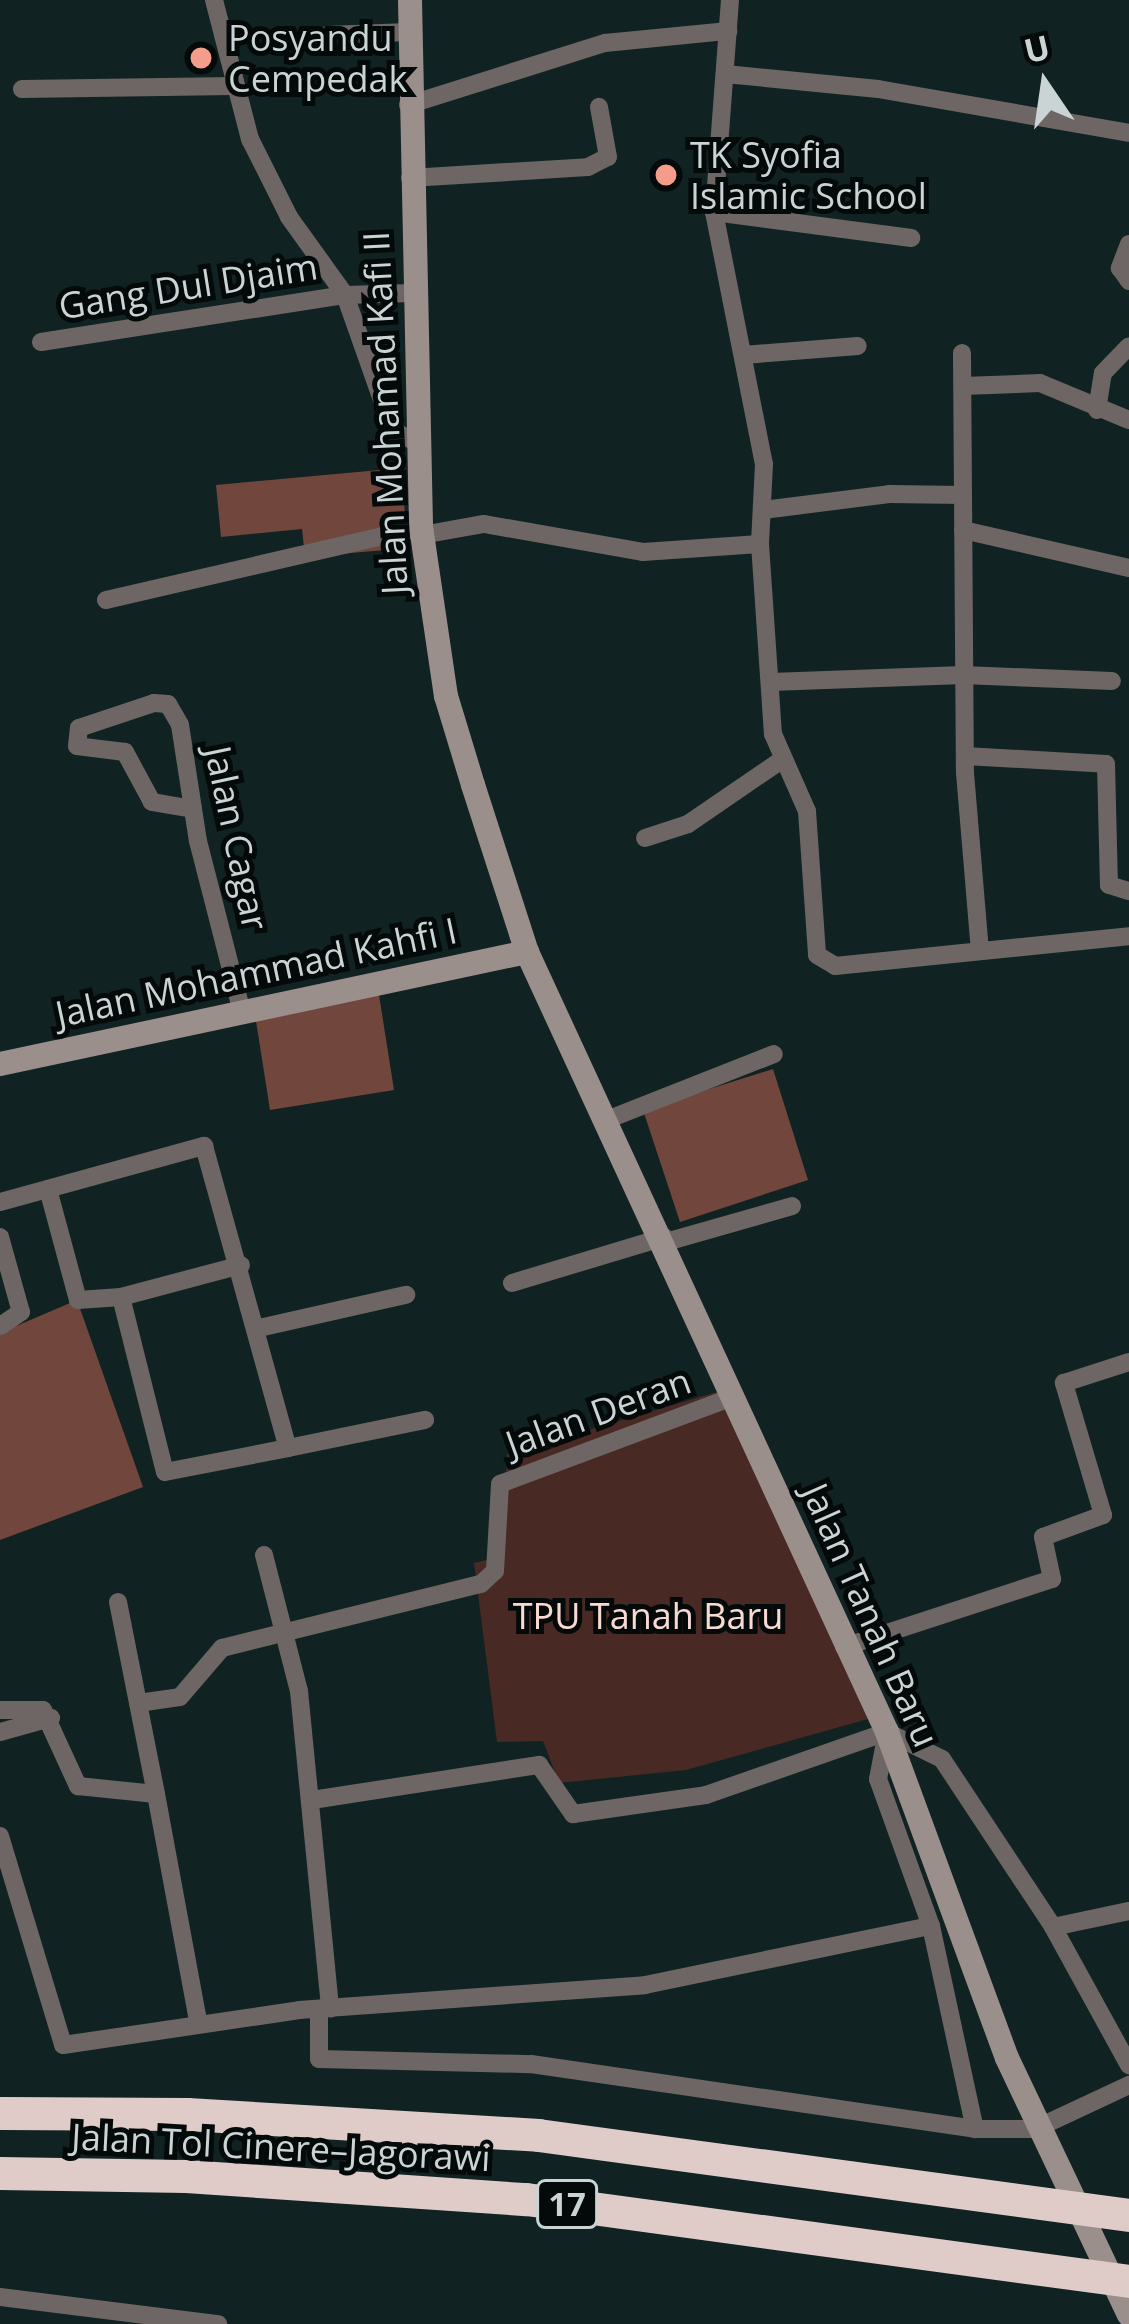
<!DOCTYPE html>
<meta charset="utf-8">
<style>
body{margin:0}
#map{position:relative;width:1129px;height:2324px;overflow:hidden;background:#122;font-family:"Open Sans",sans-serif}
div>[style]{position:absolute}
[style*='--x']{left:calc(var(--x)*1px);top:calc(var(--y)*1px);width:calc(var(--w)*1px);rotate:calc(var(--a)*1deg)}
.green>*{inset:0;background:#492923}
.forest>*{inset:0;background:#71463d}
.minor>*{height:18px;margin:-9px;padding:0 9px;transform-origin:9px;border-radius:9px;background:#6d6664}
.secondary>*{height:24px;margin:-12px;padding:0 12px;transform-origin:12px;border-radius:12px;background:#9b8f8c}
.motorway>*{height:33px;margin:-16.5px;padding:0 16.5px;transform-origin:16.5px;border-radius:16.5px;background:#dfccc8}
.dots>*{width:33px;height:33px;translate:-50% -50%;box-sizing:border-box;border:6px solid #040a0a;border-radius:50%}
span{translate:-50% -50%;white-space:nowrap;text-align:center;line-height:1.15;-webkit-text-stroke:10px #040a0a;paint-order:stroke}
.shield-label span{padding:3px 9px;background:#040a0a;border:3px solid;border-radius:9px;-webkit-text-stroke-width:0}
.shield-label{font-size:33px;color:#cad4d4;font-weight:700}
.poi-label{font-size:36px;color:#cad4d4}
.left{translate:0 -50%;text-align:left}
.street-label{font-size:36px;color:#cad4d4}
.park-label{font-size:36px;color:#f9dad3}
.north{position:absolute;left:985px;top:24px;width:120px;height:120px;-webkit-text-stroke:9px #040a0a;paint-order:stroke;rotate:347deg;font-size:33px;font-weight:700;line-height:48px;text-align:center;color:#cad4d4}
.north::after{content:'';display:block;margin:auto;width:42px;height:54px;background:#cad4d4;clip-path:polygon(50% 0,100% 100%,50% 72%,0 100%)}
</style>
<div id="map">
<div class="green">
<div style="clip-path:polygon(720px 1391px,868px 1719px,686px 1770px,559px 1783px,543px 1741px,497px 1742px,474px 1563px,503px 1556px,507px 1454px)"></div>
</div>
<div class="forest">
<div style="clip-path:polygon(401px 468px,408px 548px,305px 557px,302px 529px,221px 537px,216px 485px)"></div>
<div style="clip-path:polygon(377px 982px,394px 1090px,270px 1110px,253px 1002px)"></div>
<div style="clip-path:polygon(773px 1069px,808px 1180px,680px 1222px,643px 1110px)"></div>
<div style="clip-path:polygon(77px 1300px,143px 1487px,0 1540px,0 1333px)"></div>
</div>
<div class="minor">
<div style="--x:214;--y:0;--w:144;--a:75.5"></div>
<div style="--x:250;--y:139;--w:87;--a:63.4"></div>
<div style="--x:289;--y:217;--w:96;--a:54.3"></div>
<div style="--x:345;--y:295;--w:144;--a:70.6"></div>
<div style="--x:393;--y:431;--w:29;--a:25"></div>
<div style="--x:730;--y:0;--w:213;--a:94.3"></div>
<div style="--x:714;--y:212;--w:257;--a:78.8"></div>
<div style="--x:764;--y:464;--w:80;--a:92.9"></div>
<div style="--x:760;--y:544;--w:190;--a:86.1"></div>
<div style="--x:773;--y:734;--w:84;--a:66.2"></div>
<div style="--x:807;--y:811;--w:144;--a:86"></div>
<div style="--x:817;--y:955;--w:21;--a:31"></div>
<div style="--x:835;--y:966;--w:296;--a:-5.8"></div>
<div style="--x:327;--y:35;--w:82;--a:-2.1"></div>
<div style="--x:725;--y:74;--w:154;--a:5.6"></div>
<div style="--x:878;--y:89;--w:255;--a:9.9"></div>
<div style="--x:22;--y:89;--w:211;--a:-0.8"></div>
<div style="--x:408;--y:105;--w:207;--a:-17.5"></div>
<div style="--x:605;--y:43;--w:124;--a:-5.6"></div>
<div style="--x:410;--y:178;--w:178;--a:-3.5"></div>
<div style="--x:588;--y:167;--w:22;--a:-27"></div>
<div style="--x:608;--y:157;--w:51;--a:-100.2"></div>
<div style="--x:714;--y:212;--w:199;--a:7.5"></div>
<div style="--x:1129;--y:244;--w:26;--a:111"></div>
<div style="--x:1120;--y:268;--w:16;--a:55"></div>
<div style="--x:41;--y:342;--w:308;--a:-8.8"></div>
<div style="--x:345;--y:295;--w:68;--a:-1.7"></div>
<div style="--x:962;--y:353;--w:420;--a:89.6"></div>
<div style="--x:965;--y:773;--w:178;--a:85.2"></div>
<div style="--x:743;--y:355;--w:115;--a:-4.5"></div>
<div style="--x:963;--y:386;--w:77;--a:-2.2"></div>
<div style="--x:1040;--y:383;--w:96;--a:22.6"></div>
<div style="--x:1097;--y:410;--w:37;--a:-81"></div>
<div style="--x:1103;--y:373;--w:37;--a:-46"></div>
<div style="--x:763;--y:510;--w:127;--a:-7.2"></div>
<div style="--x:889;--y:494;--w:74;--a:0.8"></div>
<div style="--x:963;--y:530;--w:170;--a:12.9"></div>
<div style="--x:422;--y:535;--w:63;--a:-10.1"></div>
<div style="--x:484;--y:524;--w:161;--a:10"></div>
<div style="--x:643;--y:552;--w:117;--a:-3.9"></div>
<div style="--x:106;--y:600;--w:323;--a:-13"></div>
<div style="--x:771;--y:682;--w:192;--a:-2.1"></div>
<div style="--x:963;--y:675;--w:149;--a:2.3"></div>
<div style="--x:965;--y:756;--w:141;--a:3.2"></div>
<div style="--x:1106;--y:764;--w:121;--a:88.6"></div>
<div style="--x:1109;--y:885;--w:21;--a:17"></div>
<div style="--x:193;--y:809;--w:42;--a:-170.3"></div>
<div style="--x:152;--y:802;--w:57;--a:-118.4"></div>
<div style="--x:125;--y:752;--w:48;--a:-172.9"></div>
<div style="--x:77;--y:746;--w:18;--a:-84"></div>
<div style="--x:79;--y:728;--w:79;--a:-18.4"></div>
<div style="--x:154;--y:703;--w:14;--a:4"></div>
<div style="--x:168;--y:704;--w:24;--a:60"></div>
<div style="--x:180;--y:725;--w:117;--a:81.2"></div>
<div style="--x:198;--y:841;--w:172;--a:75.6"></div>
<div style="--x:645;--y:838;--w:45;--a:-18"></div>
<div style="--x:688;--y:824;--w:112;--a:-34.4"></div>
<div style="--x:609;--y:1119;--w:177;--a:-21.5"></div>
<div style="--x:48;--y:1189;--w:115;--a:74.9"></div>
<div style="--x:78;--y:1300;--w:43;--a:-4"></div>
<div style="--x:121;--y:1297;--w:180;--a:75.9"></div>
<div style="--x:165;--y:1472;--w:125;--a:-11"></div>
<div style="--x:0;--y:1202;--w:212;--a:-15.4"></div>
<div style="--x:204;--y:1146;--w:313;--a:74.5"></div>
<div style="--x:288;--y:1448;--w:140;--a:-11.6"></div>
<div style="--x:0;--y:1237;--w:78;--a:74.4"></div>
<div style="--x:21;--y:1312;--w:25;--a:146"></div>
<div style="--x:666;--y:1242;--w:131;--a:-15.9"></div>
<div style="--x:512;--y:1283;--w:159;--a:-16.8"></div>
<div style="--x:121;--y:1297;--w:124;--a:-14.9"></div>
<div style="--x:259;--y:1328;--w:151;--a:-12.7"></div>
<div style="--x:264;--y:1555;--w:140;--a:75.6"></div>
<div style="--x:299;--y:1691;--w:319;--a:84.4"></div>
<div style="--x:118;--y:1602;--w:196;--a:78.8"></div>
<div style="--x:844;--y:1647;--w:219;--a:-18.1"></div>
<div style="--x:1052;--y:1579;--w:43;--a:-102.1"></div>
<div style="--x:1043;--y:1537;--w:64;--a:-20.1"></div>
<div style="--x:1103;--y:1515;--w:138;--a:-106.5"></div>
<div style="--x:1064;--y:1383;--w:68;--a:-17.9"></div>
<div style="--x:138;--y:1703;--w:42;--a:-8.1"></div>
<div style="--x:180;--y:1697;--w:65;--a:-49.4"></div>
<div style="--x:222;--y:1648;--w:267;--a:-13.9"></div>
<div style="--x:481;--y:1584;--w:19;--a:-43"></div>
<div style="--x:495;--y:1571;--w:87;--a:-86.7"></div>
<div style="--x:500;--y:1484;--w:249;--a:-20.5"></div>
<div style="--x:0;--y:1710;--w:43;--a:0"></div>
<div style="--x:43;--y:1710;--w:84;--a:65.3"></div>
<div style="--x:78;--y:1786;--w:78;--a:5.9"></div>
<div style="--x:156;--y:1794;--w:231;--a:79.5"></div>
<div style="--x:0;--y:1732;--w:53;--a:-15.4"></div>
<div style="--x:887;--y:1732;--w:48;--a:100.8"></div>
<div style="--x:878;--y:1779;--w:156;--a:70.2"></div>
<div style="--x:931;--y:1926;--w:208;--a:77.8"></div>
<div style="--x:312;--y:1800;--w:230;--a:-8.8"></div>
<div style="--x:539;--y:1765;--w:60;--a:55.2"></div>
<div style="--x:573;--y:1814;--w:134;--a:-8.1"></div>
<div style="--x:706;--y:1795;--w:192;--a:-19.2"></div>
<div style="--x:887;--y:1732;--w:61;--a:26.1"></div>
<div style="--x:942;--y:1759;--w:201;--a:56.5"></div>
<div style="--x:1053;--y:1927;--w:158;--a:61.2"></div>
<div style="--x:0;--y:1836;--w:218;--a:73.2"></div>
<div style="--x:63;--y:2045;--w:239;--a:-8.4"></div>
<div style="--x:299;--y:2010;--w:347;--a:-4.1"></div>
<div style="--x:645;--y:1985;--w:292;--a:-11.7"></div>
<div style="--x:1053;--y:1927;--w:78;--a:-11.9"></div>
<div style="--x:319;--y:2009;--w:50;--a:90"></div>
<div style="--x:319;--y:2059;--w:212;--a:1.4"></div>
<div style="--x:531;--y:2064;--w:449;--a:8.3"></div>
<div style="--x:975;--y:2129;--w:60;--a:0"></div>
<div style="--x:1035;--y:2129;--w:104;--a:-25.1"></div>
<div style="--x:0;--y:2297;--w:220;--a:7.1"></div>
</div>
<div class="secondary">
<div style="--x:410;--y:0;--w:527;--a:88.8"></div>
<div style="--x:421;--y:527;--w:171;--a:81.6"></div>
<div style="--x:446;--y:696;--w:93;--a:73.1"></div>
<div style="--x:473;--y:785;--w:176;--a:72.1"></div>
<div style="--x:527;--y:952;--w:859;--a:65.22"></div>
<div style="--x:887;--y:1732;--w:347;--a:69.8"></div>
<div style="--x:1007;--y:2058;--w:284;--a:64.6"></div>
<div style="--x:0;--y:1064;--w:539;--a:-12"></div>
</div>
<div class="motorway">
<div style="--x:0;--y:2113;--w:187;--a:0.3"></div>
<div style="--x:187;--y:2114;--w:352;--a:3.4"></div>
<div style="--x:538;--y:2135;--w:596;--a:7.71"></div>
<div style="--x:0;--y:2173;--w:186;--a:0.9"></div>
<div style="--x:186;--y:2176;--w:341;--a:3.9"></div>
<div style="--x:526;--y:2199;--w:609;--a:7.74"></div>
</div>
<div class="dots">
<div style="left:201px;top:58px;background:#f49d8b"></div>
<div style="left:666px;top:175px;background:#f49d8b"></div>
</div>
<div class="shield-label">
<span style="left:567px;top:2204px">17</span>
</div>
<div class="poi-label">
<span class="left" style="left:228px;top:58px">Posyandu<br>Cempedak</span>
<span class="left" style="left:690px;top:175px">TK Syofia<br>Islamic School</span>
</div>
<div class="street-label">
<span style="left:188px;top:286px;rotate:-9deg">Gang Dul Djaim</span>
<span style="left:385px;top:413px;rotate:-93deg">Jalan Mohamad Kafi II</span>
<span style="left:237px;top:838px;rotate:78deg">Jalan Cagar</span>
<span style="left:256px;top:972px;rotate:-12deg">Jalan Mohammad Kahfi I</span>
<span style="left:598px;top:1412px;rotate:-20deg">Jalan Deran</span>
<span style="left:871px;top:1615px;rotate:66deg">Jalan Tanah Baru</span>
<span style="left:281px;top:2147px;rotate:3deg">Jalan Tol Cinere–Jagorawi</span>
</div>
<div class="park-label">
<span style="left:648px;top:1616px">TPU Tanah Baru</span>
</div>
<div class="north">U</div>
</div>
